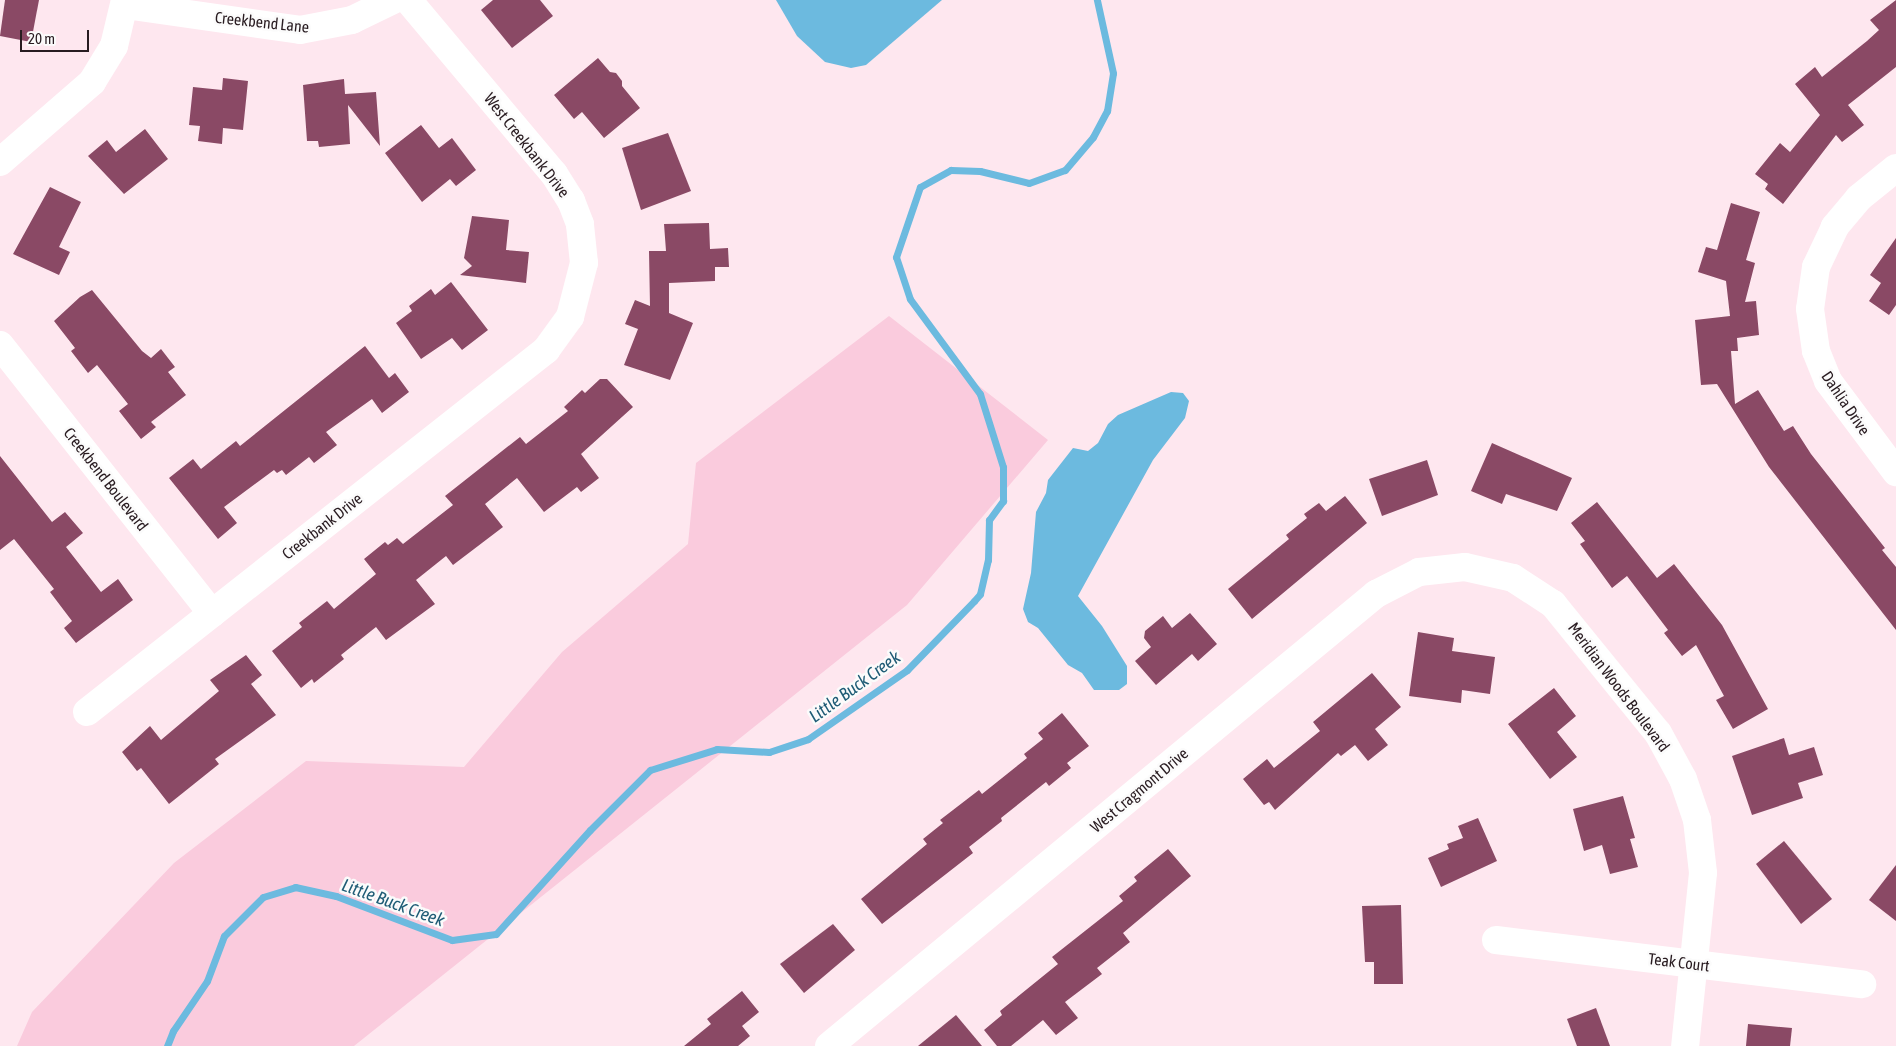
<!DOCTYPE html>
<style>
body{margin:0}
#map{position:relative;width:1896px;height:1046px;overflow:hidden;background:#fee7ef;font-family:"Asap Condensed",sans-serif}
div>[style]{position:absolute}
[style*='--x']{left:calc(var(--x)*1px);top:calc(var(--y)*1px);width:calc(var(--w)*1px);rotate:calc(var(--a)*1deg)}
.green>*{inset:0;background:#facbdd}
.water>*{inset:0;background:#6cbadf}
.stream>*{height:7px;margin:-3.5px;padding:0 3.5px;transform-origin:3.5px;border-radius:3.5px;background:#6cbadf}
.building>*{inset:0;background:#8a4965}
.minor>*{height:28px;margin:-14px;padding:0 14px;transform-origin:14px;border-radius:14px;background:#fff}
span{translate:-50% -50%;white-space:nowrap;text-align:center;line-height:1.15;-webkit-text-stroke:5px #fbfbfb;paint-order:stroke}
.street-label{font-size:16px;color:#281b20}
.water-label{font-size:18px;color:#205c76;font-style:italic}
.scale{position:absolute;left:20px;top:30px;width:69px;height:22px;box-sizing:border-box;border:2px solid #281b20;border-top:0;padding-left:6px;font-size:15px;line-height:18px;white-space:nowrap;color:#281b20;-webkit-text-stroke:4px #fbfbfb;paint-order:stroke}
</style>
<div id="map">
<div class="green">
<div style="clip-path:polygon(889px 316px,1048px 440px,907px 605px,354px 1046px,17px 1046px,32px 1012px,174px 863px,306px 761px,464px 767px,562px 652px,688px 544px,696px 463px)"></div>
</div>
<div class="water">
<div style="clip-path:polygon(776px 0,942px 0,866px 65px,851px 68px,825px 62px,797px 36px)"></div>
<div style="clip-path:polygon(1171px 392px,1183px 393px,1189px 401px,1185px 418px,1153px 460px,1078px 596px,1102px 626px,1127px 666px,1127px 684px,1119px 690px,1094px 690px,1082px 673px,1068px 665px,1038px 628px,1028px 622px,1023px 609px,1031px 573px,1036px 512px,1046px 493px,1048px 480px,1073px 448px,1088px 451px,1098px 443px,1108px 424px,1118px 415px)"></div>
</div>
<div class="stream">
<div style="--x:167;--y:1046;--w:16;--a:-68"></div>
<div style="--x:173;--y:1031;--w:60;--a:-55.8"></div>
<div style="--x:207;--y:981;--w:48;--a:-69.3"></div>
<div style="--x:224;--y:936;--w:55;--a:-45"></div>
<div style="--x:263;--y:897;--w:34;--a:-17"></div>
<div style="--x:295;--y:887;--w:42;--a:12.4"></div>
<div style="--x:336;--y:896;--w:124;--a:20.8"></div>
<div style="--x:452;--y:940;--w:44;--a:-7.8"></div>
<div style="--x:496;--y:934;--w:140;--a:-47.9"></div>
<div style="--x:590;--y:830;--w:85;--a:-45"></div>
<div style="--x:650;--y:770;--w:70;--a:-17.4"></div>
<div style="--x:717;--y:749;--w:52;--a:3.3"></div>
<div style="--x:769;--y:752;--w:41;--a:-18.4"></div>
<div style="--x:808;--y:739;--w:121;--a:-34.9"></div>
<div style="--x:907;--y:670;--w:96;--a:-45.8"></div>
<div style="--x:974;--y:601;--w:9;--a:-49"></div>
<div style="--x:980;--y:594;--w:35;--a:-77"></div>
<div style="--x:988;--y:560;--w:40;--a:-88.6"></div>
<div style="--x:989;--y:520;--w:24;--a:-54"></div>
<div style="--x:1003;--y:501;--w:34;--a:-90"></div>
<div style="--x:1003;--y:467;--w:77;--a:-107.5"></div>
<div style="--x:980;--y:394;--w:118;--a:-126.4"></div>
<div style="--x:910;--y:299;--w:44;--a:-108.4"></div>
<div style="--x:896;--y:257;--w:74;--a:-71.1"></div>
<div style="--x:920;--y:187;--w:35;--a:-29"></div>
<div style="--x:951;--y:170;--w:29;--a:2"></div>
<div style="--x:980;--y:171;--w:50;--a:13.8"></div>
<div style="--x:1029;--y:183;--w:38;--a:-20"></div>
<div style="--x:1065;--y:170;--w:43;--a:-49.7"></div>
<div style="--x:1093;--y:137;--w:30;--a:-62"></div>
<div style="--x:1107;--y:111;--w:38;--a:-81"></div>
<div style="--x:1113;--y:73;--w:75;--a:-102.4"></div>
</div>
<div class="building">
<div style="clip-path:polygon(5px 0,39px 0,31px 42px,0 36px)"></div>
<div style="clip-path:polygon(493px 0,540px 0,553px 16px,512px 48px,481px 10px)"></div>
<div style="clip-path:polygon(1896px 0,1896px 67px,1848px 105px,1864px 125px,1842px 142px,1836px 135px,1783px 204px,1765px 189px,1768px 184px,1755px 174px,1780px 143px,1790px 152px,1820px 115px,1795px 84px,1815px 67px,1822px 77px,1867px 41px,1879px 30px,1870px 20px)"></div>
<div style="clip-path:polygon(598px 58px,610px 72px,616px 73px,622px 81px,622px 86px,640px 108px,604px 138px,582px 112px,574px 119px,554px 95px)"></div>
<div style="clip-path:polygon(223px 78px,248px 81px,243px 130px,223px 128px,222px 144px,198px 141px,200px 126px,189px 125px,193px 87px,222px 90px)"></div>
<div style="clip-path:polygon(344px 79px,345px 94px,376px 92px,380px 146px,348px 105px,350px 144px,319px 147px,318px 141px,307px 141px,303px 85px)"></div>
<div style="clip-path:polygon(421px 125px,439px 148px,452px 138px,476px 170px,456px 186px,450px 179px,422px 202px,385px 153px)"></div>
<div style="clip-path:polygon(145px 129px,168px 159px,124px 194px,88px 156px,107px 140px,116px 152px)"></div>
<div style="clip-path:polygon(668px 133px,691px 191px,641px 210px,622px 148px)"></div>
<div style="clip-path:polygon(50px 187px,81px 202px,59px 247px,70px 252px,59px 275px,13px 254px)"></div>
<div style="clip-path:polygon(1731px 203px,1760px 212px,1746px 260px,1755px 263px,1745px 302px,1756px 301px,1759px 335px,1737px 338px,1738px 351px,1731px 351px,1735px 404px,1758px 390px,1784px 431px,1793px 426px,1811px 454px,1885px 548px,1882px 550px,1896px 567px,1896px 630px,1769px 467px,1717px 384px,1701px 385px,1695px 320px,1730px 316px,1726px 281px,1698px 272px,1706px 247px,1717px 250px)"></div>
<div style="clip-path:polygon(472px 216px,509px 220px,506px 250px,529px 252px,526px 283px,460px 275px,472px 266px,464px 258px)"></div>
<div style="clip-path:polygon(709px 223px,710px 249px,728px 248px,729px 267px,715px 267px,715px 281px,669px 283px,669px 313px,693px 323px,670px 380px,624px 365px,638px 329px,625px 324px,635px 300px,650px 306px,649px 251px,666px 251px,664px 224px)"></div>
<div style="clip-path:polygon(1896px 238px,1896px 305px,1889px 315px,1869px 301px,1881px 283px,1870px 275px)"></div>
<div style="clip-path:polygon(451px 282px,488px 330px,462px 350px,452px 338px,421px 359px,396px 323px,412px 311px,409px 306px,431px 289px,435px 295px)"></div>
<div style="clip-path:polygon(92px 290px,142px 351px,151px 358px,161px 349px,175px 367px,168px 372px,186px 395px,151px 422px,156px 427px,141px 439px,119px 411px,128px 404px,97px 365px,88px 373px,71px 351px,75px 348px,54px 321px,80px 297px)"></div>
<div style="clip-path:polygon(365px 346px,389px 378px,395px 373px,409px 392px,382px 413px,372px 399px,326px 432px,337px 445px,314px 463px,309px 457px,286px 475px,282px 470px,277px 473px,274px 470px,224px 507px,237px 523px,218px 539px,169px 478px,193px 459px,201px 469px,236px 441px,240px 446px)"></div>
<div style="clip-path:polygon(600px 379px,607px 379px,633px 407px,581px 454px,599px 478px,581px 492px,577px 487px,544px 512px,517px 478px,485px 504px,503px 527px,453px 565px,446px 556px,416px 580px,435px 604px,386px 640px,376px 627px,341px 655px,344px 659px,314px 683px,312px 679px,301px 688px,272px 651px,302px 627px,299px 623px,327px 601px,334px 609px,376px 574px,364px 559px,385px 542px,388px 545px,397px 538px,403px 544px,453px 505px,445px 496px,520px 437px,526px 444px,568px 411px,564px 407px,582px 390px,585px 393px)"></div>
<div style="clip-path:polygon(1492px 443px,1572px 478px,1557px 511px,1506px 494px,1502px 504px,1471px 491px)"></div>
<div style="clip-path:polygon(0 456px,52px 522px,65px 512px,83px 533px,66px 547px,101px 592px,118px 579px,133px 600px,76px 643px,64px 628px,72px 621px,50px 592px,54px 589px,14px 539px,0 550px)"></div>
<div style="clip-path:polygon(1427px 460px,1438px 495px,1382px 516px,1369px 479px)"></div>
<div style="clip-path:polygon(1345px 496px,1367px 523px,1252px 619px,1228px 589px,1289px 539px,1286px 535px,1307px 518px,1304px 514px,1319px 503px,1326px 511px)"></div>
<div style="clip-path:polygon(1597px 502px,1657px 578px,1674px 564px,1722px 625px,1768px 709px,1733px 729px,1716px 700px,1724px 696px,1696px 645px,1682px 656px,1664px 633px,1668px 630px,1627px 576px,1612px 588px,1580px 544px,1585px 541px,1571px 523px)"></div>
<div style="clip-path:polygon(1190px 613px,1217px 644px,1198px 661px,1192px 654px,1156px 685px,1135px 661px,1151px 647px,1144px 638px,1145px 631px,1163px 616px,1172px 628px)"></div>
<div style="clip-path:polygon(1418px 632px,1454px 638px,1452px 651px,1495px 657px,1490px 694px,1462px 690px,1461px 703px,1409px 696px)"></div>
<div style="clip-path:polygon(246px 655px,262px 675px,251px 684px,276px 715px,215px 759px,219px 764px,169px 804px,141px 768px,137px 771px,122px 752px,150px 726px,161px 740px,219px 691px,210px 680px)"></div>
<div style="clip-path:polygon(1372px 673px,1401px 707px,1375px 729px,1388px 745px,1368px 761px,1355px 745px,1341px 756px,1338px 753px,1275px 810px,1269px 802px,1264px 805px,1243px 779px,1267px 759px,1274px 768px,1320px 731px,1313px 722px)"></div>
<div style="clip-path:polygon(1554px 688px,1576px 716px,1557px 732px,1577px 757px,1550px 779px,1508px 724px)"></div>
<div style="clip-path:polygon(1062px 713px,1089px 746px,1067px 763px,1071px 768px,1049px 786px,1046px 782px,1001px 818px,1002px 821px,969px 847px,973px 853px,882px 924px,861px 899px,927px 844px,923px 839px,943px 823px,940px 820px,979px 790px,982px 794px,1027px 758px,1024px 754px,1043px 739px,1038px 733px)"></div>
<div style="clip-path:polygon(1784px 738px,1789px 755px,1814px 747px,1823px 775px,1798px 783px,1803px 798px,1752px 815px,1732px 756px)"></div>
<div style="clip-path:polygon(1623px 796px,1635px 838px,1630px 839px,1638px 867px,1610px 874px,1602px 845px,1584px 851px,1573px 809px)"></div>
<div style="clip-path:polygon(1478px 818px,1497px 861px,1441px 887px,1428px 858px,1449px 849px,1447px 844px,1463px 838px,1458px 826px)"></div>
<div style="clip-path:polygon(1784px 841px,1832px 899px,1801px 924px,1756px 864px)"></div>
<div style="clip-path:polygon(1168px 849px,1191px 876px,1123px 933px,1130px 942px,1097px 968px,1102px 974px,1065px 1002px,1078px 1018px,1056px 1035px,1043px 1020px,1011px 1046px,997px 1046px,984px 1030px,1002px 1015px,1000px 1011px,1058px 964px,1052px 957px,1123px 901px,1119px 896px,1137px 881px,1134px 877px)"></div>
<div style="clip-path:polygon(1896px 865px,1896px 921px,1869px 900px)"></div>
<div style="clip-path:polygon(1401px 905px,1403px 984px,1374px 984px,1374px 962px,1365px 962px,1362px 906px)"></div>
<div style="clip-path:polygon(833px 924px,855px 950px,804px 993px,780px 964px)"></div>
<div style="clip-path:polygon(742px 991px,759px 1012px,742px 1026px,750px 1036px,738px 1046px,684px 1046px,711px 1024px,707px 1019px)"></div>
<div style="clip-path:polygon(1596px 1008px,1610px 1046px,1577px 1046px,1567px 1019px)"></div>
<div style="clip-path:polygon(956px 1015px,982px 1046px,918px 1046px)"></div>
<div style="clip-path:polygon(1748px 1024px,1792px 1028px,1790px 1046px,1746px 1046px)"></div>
</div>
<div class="minor">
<div style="--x:125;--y:5;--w:177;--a:8.1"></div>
<div style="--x:300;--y:30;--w:53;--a:-10.9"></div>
<div style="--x:352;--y:20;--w:46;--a:-26"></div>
<div style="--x:0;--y:162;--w:122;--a:-41"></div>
<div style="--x:92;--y:82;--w:42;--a:-58.6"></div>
<div style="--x:114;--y:46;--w:47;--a:-76.6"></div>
<div style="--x:1896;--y:168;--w:48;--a:141"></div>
<div style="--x:1859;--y:198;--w:38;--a:130"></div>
<div style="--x:1835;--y:227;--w:44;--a:115.4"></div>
<div style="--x:1816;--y:267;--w:42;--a:98.1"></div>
<div style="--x:1810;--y:309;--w:42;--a:81.9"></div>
<div style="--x:1816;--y:351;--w:32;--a:68"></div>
<div style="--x:1828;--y:381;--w:114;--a:53.2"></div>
<div style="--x:0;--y:345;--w:342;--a:51.7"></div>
<div style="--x:87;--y:712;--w:585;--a:-38.26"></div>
<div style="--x:546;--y:350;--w:41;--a:-54"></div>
<div style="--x:570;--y:317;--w:56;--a:-75.5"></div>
<div style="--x:584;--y:263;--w:39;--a:-96"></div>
<div style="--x:580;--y:224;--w:25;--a:-111"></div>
<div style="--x:571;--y:201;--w:32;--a:-122"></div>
<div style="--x:554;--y:174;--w:227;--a:-130"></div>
<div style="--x:1496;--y:940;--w:369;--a:6.9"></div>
<div style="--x:829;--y:1046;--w:710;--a:-39.57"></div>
<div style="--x:1376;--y:594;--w:48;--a:-27.1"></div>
<div style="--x:1419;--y:572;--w:46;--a:-6.2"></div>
<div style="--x:1465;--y:567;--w:49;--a:12.9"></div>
<div style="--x:1513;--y:578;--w:48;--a:33"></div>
<div style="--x:1553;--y:604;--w:166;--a:50.9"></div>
<div style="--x:1658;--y:733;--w:52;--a:61.5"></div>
<div style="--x:1683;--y:779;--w:43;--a:71.1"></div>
<div style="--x:1697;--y:820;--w:53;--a:83.5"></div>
<div style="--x:1703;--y:873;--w:174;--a:95.9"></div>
</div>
<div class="street-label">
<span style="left:262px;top:22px;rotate:6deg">Creekbend Lane</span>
<span style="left:527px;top:145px;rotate:52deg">West Creekbank Drive</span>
<span style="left:1846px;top:403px;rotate:56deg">Dahlia Drive</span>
<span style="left:106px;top:479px;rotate:52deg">Creekbend Boulevard</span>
<span style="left:322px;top:526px;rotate:-38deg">Creekbank Drive</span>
<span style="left:1619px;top:687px;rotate:53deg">Meridian Woods Boulevard</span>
<span style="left:1139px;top:790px;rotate:-40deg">West Cragmont Drive</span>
<span style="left:1679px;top:962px;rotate:7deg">Teak Court</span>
</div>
<div class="water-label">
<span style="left:855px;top:687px;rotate:-36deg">Little Buck Creek</span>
<span style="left:393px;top:903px;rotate:20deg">Little Buck Creek</span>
</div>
<div class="scale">20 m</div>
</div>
